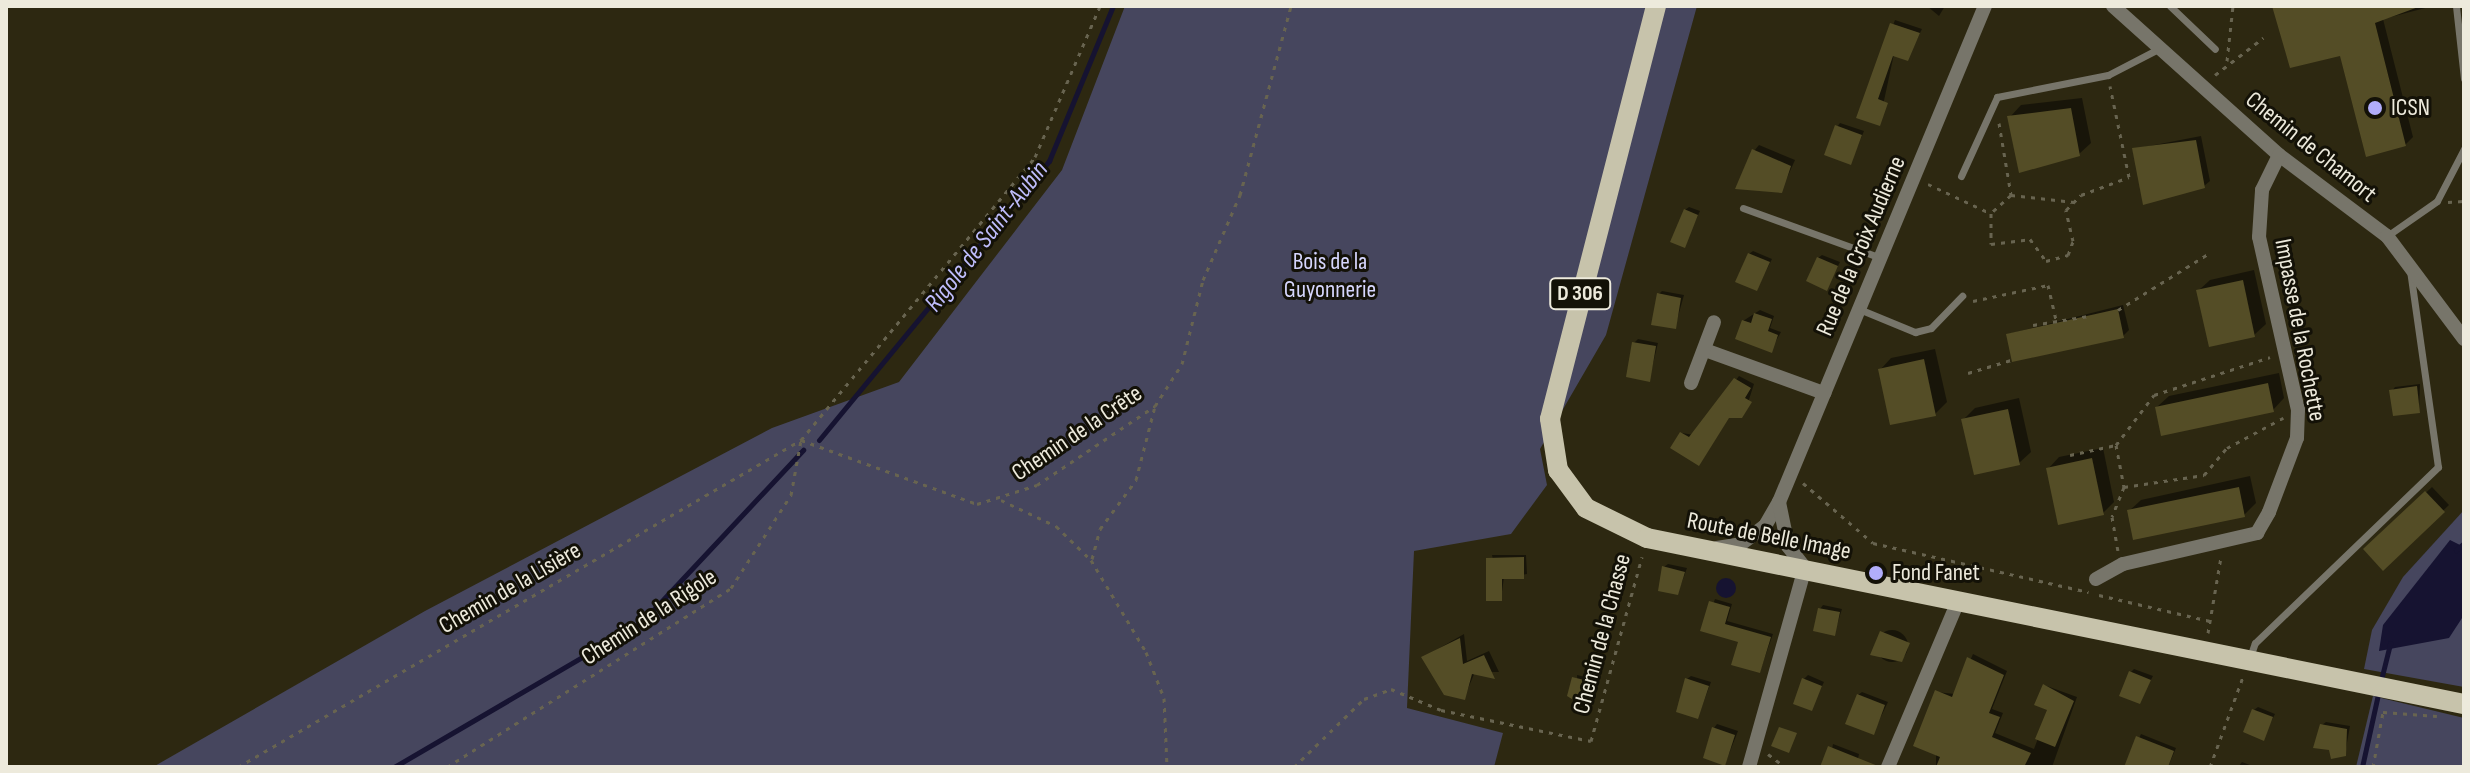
<!DOCTYPE html>
<meta charset="utf-8">
<style>
body{margin:0}
#map{position:relative;width:2470px;height:773px;overflow:hidden;background:#2d2811;font-family:"Sofia Sans Condensed",sans-serif}
div>[style]{position:absolute}
[style*='--x']{left:calc(var(--x)*1px);top:calc(var(--y)*1px);width:calc(var(--w)*1px);rotate:calc(var(--a)*1deg)}
.green>*{inset:0;background:#46465e}
.water>*{inset:0;background:#161331}
.round{border-radius:50%}
.shadow>*{inset:0;background:#0007}
.stream>*{height:5px;margin:-2.5px;padding:0 2.5px;transform-origin:2.5px;border-radius:2.5px;background:#161331}
.building>*{inset:0;background:#544d26}
.path>*{height:3px;margin-top:-1.5px;transform-origin:0;background:repeating-linear-gradient(90deg,#686450 0 4px,transparent 0 10px)}
.service>*{height:7px;margin:-3.5px;padding:0 3.5px;transform-origin:3.5px;border-radius:3.5px;background:#77756a}
.minor>*{height:14px;margin:-7px;padding:0 7px;transform-origin:7px;border-radius:7px;background:#77756a}
.primary>*{height:20px;margin:-10px;padding:0 10px;transform-origin:10px;border-radius:10px;background:#c7c3ab}
.dots>*{width:22px;height:22px;translate:-50% -50%;box-sizing:border-box;border:4px solid #131107;border-radius:50%}
span{translate:-50% -50%;white-space:nowrap;text-align:center;line-height:1.15;-webkit-text-stroke:6px #131107;paint-order:stroke}
.shield-label span{padding:2px 6px;background:#131107;border:2px solid;border-radius:6px;-webkit-text-stroke-width:0}
.shield-label{font-size:22px;color:#edeadc;font-weight:700}
.poi-label{font-size:24px;color:#edeadc}
.left{translate:0 -50%;text-align:left}
.street-label{font-size:24px;color:#edeadc}
.park-label{font-size:24px;color:#d6d6fd}
.water-label{font-size:26px;color:#bebcfb;font-style:italic}
.frame{position:absolute;inset:0;border:8px solid #edeadc;pointer-events:none}
</style>
<div id="map">
<div class="green">
<div style="clip-path:polygon(1125px 6px,1697px 6px,1606px 335px,1540px 449px,1547px 485px,1511px 534px,1414px 551px,1407px 708px,1503px 733px,1494px 767px,153px 767px,425px 611px,772px 428px,899px 382px,1062px 170px)"></div>
<div style="clip-path:polygon(2464px 510px,2464px 687px,2364px 669px,2372px 630px,2403px 577px)"></div>
<div style="clip-path:polygon(2373px 696px,2464px 718px,2464px 767px,2356px 767px)"></div>
</div>
<div class="water">
<div style="clip-path:polygon(2450px 540px,2464px 547px,2464px 615px,2449px 638px,2379px 651px,2383px 625px)"></div>
<div class="round" style="left:1716px;top:578px;width:20px;height:20px"></div>
</div>
<div class="shadow">
<div style="clip-path:polygon(1927px 6px,1945px 6px,1939px 16px)"></div>
<div style="clip-path:polygon(2274px 6px,2433px 6px,2383px 19px,2413px 137px,2405px 145px,2341px 53px)"></div>
<div style="clip-path:polygon(1895px 20px,1922px 29px,1907px 59px,1894px 54px,1879px 124px,1859px 117px)"></div>
<div style="clip-path:polygon(2082px 98px,2091px 143px,2079px 154px,2010px 117px,2021px 105px)"></div>
<div style="clip-path:polygon(1840px 123px,1864px 131px,1851px 162px,1837px 127px)"></div>
<div style="clip-path:polygon(2201px 136px,2210px 181px,2204px 186px,2134px 149px)"></div>
<div style="clip-path:polygon(1759px 145px,1795px 160px,1781px 191px,1754px 151px)"></div>
<div style="clip-path:polygon(1689px 207px,1700px 211px,1684px 246px,1685px 210px)"></div>
<div style="clip-path:polygon(1753px 251px,1772px 259px,1757px 289px,1749px 254px)"></div>
<div style="clip-path:polygon(1822px 255px,1840px 262px,1827px 288px,1818px 258px)"></div>
<div style="clip-path:polygon(2254px 270px,2266px 324px,2254px 335px,2198px 291px,2210px 280px)"></div>
<div style="clip-path:polygon(1662px 291px,1684px 295px,1675px 327px,1659px 294px)"></div>
<div style="clip-path:polygon(2123px 305px,2129px 330px,2123px 336px,2008px 334px)"></div>
<div style="clip-path:polygon(1760px 310px,1774px 316px,1770px 328px,1781px 332px,1771px 350px,1743px 321px)"></div>
<div style="clip-path:polygon(1638px 339px,1658px 343px,1649px 380px,1634px 343px)"></div>
<div style="clip-path:polygon(1935px 349px,1947px 402px,1935px 414px,1880px 370px,1891px 358px)"></div>
<div style="clip-path:polygon(2279px 373px,2284px 398px,2273px 410px,2157px 407px,2169px 396px)"></div>
<div style="clip-path:polygon(1739px 376px,1754px 384px,1745px 412px,1729px 416px,1699px 463px,1682px 433px,1694px 435px)"></div>
<div style="clip-path:polygon(2420px 384px,2419px 411px,2392px 391px,2395px 387px)"></div>
<div style="clip-path:polygon(2019px 398px,2031px 452px,2019px 463px,1963px 420px,1975px 408px)"></div>
<div style="clip-path:polygon(2103px 448px,2114px 502px,2103px 513px,2048px 469px,2059px 457px)"></div>
<div style="clip-path:polygon(2250px 476px,2256px 503px,2244px 515px,2129px 511px,2141px 500px)"></div>
<div style="clip-path:polygon(2432px 487px,2449px 505px,2383px 568px,2365px 550px)"></div>
<div style="clip-path:polygon(1492px 555px,1526px 555px,1527px 574px,1504px 577px,1501px 599px)"></div>
<div style="clip-path:polygon(1668px 564px,1687px 568px,1678px 593px,1664px 567px)"></div>
<div style="clip-path:polygon(1715px 599px,1732px 604px,1727px 621px,1773px 634px,1760px 671px,1740px 640px,1703px 630px)"></div>
<div style="clip-path:polygon(1823px 605px,1842px 609px,1834px 634px,1820px 609px)"></div>
<div class="round" style="left:1876px;top:630px;width:32px;height:32px"></div>
<div style="clip-path:polygon(1464px 634px,1467px 661px,1489px 651px,1499px 672px,1475px 672px,1464px 698px,1424px 657px)"></div>
<div style="clip-path:polygon(1973px 654px,2007px 671px,1992px 709px,2003px 713px,1995px 733px,2034px 749px,2049px 709px,2044px 685px,2077px 697px,2052px 767px,1936px 767px,1936px 692px,1955px 694px)"></div>
<div style="clip-path:polygon(2134px 669px,2153px 676px,2139px 702px,2131px 672px)"></div>
<div style="clip-path:polygon(1577px 675px,1599px 680px,1590px 709px,1579px 706px)"></div>
<div style="clip-path:polygon(1808px 675px,1824px 682px,1811px 709px,1804px 679px)"></div>
<div style="clip-path:polygon(1691px 676px,1711px 682px,1698px 717px,1687px 679px)"></div>
<div style="clip-path:polygon(1862px 692px,1888px 702px,1873px 733px,1858px 695px)"></div>
<div style="clip-path:polygon(2258px 707px,2275px 714px,2263px 738px,2254px 710px)"></div>
<div style="clip-path:polygon(2326px 722px,2350px 726px,2345px 754px,2322px 725px)"></div>
<div style="clip-path:polygon(1717px 724px,1738px 731px,1725px 764px,1714px 728px)"></div>
<div style="clip-path:polygon(2141px 734px,2176px 748px,2168px 767px,2126px 767px)"></div>
<div style="clip-path:polygon(1833px 744px,1859px 754px,1856px 767px,1829px 767px)"></div>
<div style="clip-path:polygon(2242px 762px,2255px 767px,2238px 767px)"></div>
</div>
<div class="stream">
<div style="--x:819;--y:440;--w:362;--a:-50.5"></div>
<div style="--x:1049;--y:161;--w:168;--a:-67.6"></div>
<div style="--x:2456;--y:550;--w:11;--a:-41"></div>
<div style="--x:2381;--y:680;--w:38;--a:-76"></div>
<div style="--x:394;--y:767;--w:287;--a:-30.3"></div>
<div style="--x:642;--y:622;--w:236;--a:-46.9"></div>
<div style="--x:2362;--y:767;--w:79;--a:-77.6"></div>
</div>
<div class="building">
<div style="clip-path:polygon(2272px 6px,2421px 6px,2375px 23px,2406px 146px,2366px 157px,2340px 56px,2290px 68px)"></div>
<div style="clip-path:polygon(1890px 23px,1920px 33px,1908px 61px,1893px 56px,1878px 99px,1888px 103px,1880px 126px,1856px 118px)"></div>
<div style="clip-path:polygon(2071px 108px,2080px 156px,2019px 173px,2007px 116px)"></div>
<div style="clip-path:polygon(1835px 125px,1862px 135px,1851px 165px,1824px 155px)"></div>
<div style="clip-path:polygon(2196px 140px,2205px 188px,2143px 205px,2132px 148px)"></div>
<div style="clip-path:polygon(1752px 149px,1791px 166px,1782px 193px,1735px 189px)"></div>
<div style="clip-path:polygon(1684px 209px,1698px 215px,1685px 248px,1670px 242px)"></div>
<div style="clip-path:polygon(1748px 253px,1770px 262px,1757px 291px,1735px 282px)"></div>
<div style="clip-path:polygon(1817px 257px,1838px 266px,1827px 291px,1806px 281px)"></div>
<div style="clip-path:polygon(2243px 280px,2255px 337px,2209px 347px,2196px 290px)"></div>
<div style="clip-path:polygon(1657px 293px,1681px 298px,1676px 329px,1651px 325px)"></div>
<div style="clip-path:polygon(2118px 309px,2124px 338px,2012px 362px,2006px 334px)"></div>
<div style="clip-path:polygon(1754px 313px,1772px 319px,1768px 331px,1778px 335px,1772px 353px,1735px 339px,1742px 320px,1751px 323px)"></div>
<div style="clip-path:polygon(1632px 342px,1656px 346px,1650px 382px,1626px 377px)"></div>
<div style="clip-path:polygon(1924px 359px,1936px 416px,1890px 425px,1878px 369px)"></div>
<div style="clip-path:polygon(1734px 378px,1751px 388px,1745px 398px,1752px 402px,1742px 418px,1729px 418px,1699px 466px,1670px 448px,1680px 432px,1689px 437px)"></div>
<div style="clip-path:polygon(2268px 383px,2274px 412px,2161px 436px,2155px 407px)"></div>
<div style="clip-path:polygon(2417px 386px,2420px 413px,2393px 416px,2389px 390px)"></div>
<div style="clip-path:polygon(2008px 409px,2020px 465px,1974px 475px,1961px 419px)"></div>
<div style="clip-path:polygon(2092px 458px,2104px 515px,2058px 525px,2046px 468px)"></div>
<div style="clip-path:polygon(2239px 487px,2245px 517px,2133px 540px,2127px 510px)"></div>
<div style="clip-path:polygon(2425px 491px,2445px 512px,2383px 571px,2363px 549px)"></div>
<div style="clip-path:polygon(1524px 557px,1524px 579px,1502px 579px,1502px 601px,1486px 601px,1486px 558px)"></div>
<div style="clip-path:polygon(1662px 566px,1685px 572px,1678px 595px,1658px 591px)"></div>
<div style="clip-path:polygon(1709px 601px,1730px 607px,1725px 624px,1771px 637px,1760px 673px,1731px 665px,1738px 642px,1700px 631px)"></div>
<div style="clip-path:polygon(1818px 608px,1840px 612px,1835px 636px,1813px 631px)"></div>
<div style="clip-path:polygon(1880px 631px,1910px 643px,1902px 662px,1870px 655px)"></div>
<div style="clip-path:polygon(1460px 638px,1463px 664px,1484px 655px,1495px 679px,1472px 674px,1465px 700px,1444px 695px,1421px 657px)"></div>
<div style="clip-path:polygon(1967px 657px,2004px 675px,1989px 713px,2000px 717px,1992px 737px,2031px 753px,2024px 767px,1936px 767px,1940px 757px,1913px 746px,1935px 690px,1952px 697px)"></div>
<div style="clip-path:polygon(2129px 671px,2151px 680px,2140px 704px,2119px 696px)"></div>
<div style="clip-path:polygon(1572px 677px,1597px 683px,1591px 711px,1567px 696px)"></div>
<div style="clip-path:polygon(1685px 678px,1709px 686px,1698px 719px,1676px 712px)"></div>
<div style="clip-path:polygon(1802px 678px,1822px 686px,1812px 711px,1793px 704px)"></div>
<div style="clip-path:polygon(2043px 684px,2074px 701px,2055px 747px,2035px 739px,2047px 710px,2034px 705px)"></div>
<div style="clip-path:polygon(1857px 694px,1885px 705px,1874px 735px,1845px 724px)"></div>
<div style="clip-path:polygon(2252px 709px,2273px 717px,2264px 741px,2243px 732px)"></div>
<div style="clip-path:polygon(2320px 724px,2347px 729px,2346px 756px,2331px 759px,2329px 750px,2313px 748px)"></div>
<div style="clip-path:polygon(1712px 727px,1735px 735px,1725px 766px,1703px 758px)"></div>
<div style="clip-path:polygon(1779px 727px,1797px 733px,1789px 753px,1771px 746px)"></div>
<div style="clip-path:polygon(2136px 736px,2174px 751px,2168px 767px,2124px 767px)"></div>
<div style="clip-path:polygon(1828px 746px,1878px 766px,1878px 767px,1820px 767px)"></div>
</div>
<div class="path">
<div style="--x:2227;--y:61;--w:55;--a:-83.8"></div>
<div style="--x:2215;--y:75;--w:61;--a:-37.6"></div>
<div style="--x:1999;--y:123;--w:73;--a:80.5"></div>
<div style="--x:2011;--y:195;--w:63;--a:6.3"></div>
<div style="--x:1928;--y:184;--w:68;--a:25.1"></div>
<div style="--x:2011;--y:195;--w:27;--a:138"></div>
<div style="--x:1991;--y:213;--w:31;--a:90"></div>
<div style="--x:1991;--y:244;--w:39;--a:-7"></div>
<div style="--x:2030;--y:239;--w:27;--a:54"></div>
<div style="--x:2046;--y:261;--w:23;--a:-15"></div>
<div style="--x:2068;--y:255;--w:15;--a:-70"></div>
<div style="--x:2073;--y:241;--w:32;--a:-103"></div>
<div style="--x:2066;--y:210;--w:21;--a:-45"></div>
<div style="--x:2081;--y:195;--w:51;--a:-20.6"></div>
<div style="--x:2129;--y:177;--w:93;--a:-101.8"></div>
<div style="--x:2448;--y:202;--w:16;--a:-4"></div>
<div style="--x:1973;--y:301;--w:77;--a:-12"></div>
<div style="--x:2048;--y:285;--w:36;--a:77"></div>
<div style="--x:2118;--y:310;--w:106;--a:-31.9"></div>
<div style="--x:2033;--y:325;--w:56;--a:-9.3"></div>
<div style="--x:1968;--y:373;--w:45;--a:-16.8"></div>
<div style="--x:801;--y:440;--w:187;--a:20"></div>
<div style="--x:977;--y:504;--w:63;--a:-17.6"></div>
<div style="--x:1037;--y:485;--w:142;--a:-33.8"></div>
<div style="--x:1155;--y:406;--w:50;--a:-57.3"></div>
<div style="--x:1182;--y:364;--w:87;--a:-76"></div>
<div style="--x:1203;--y:280;--w:93;--a:-66.5"></div>
<div style="--x:1240;--y:195;--w:196;--a:-74.9"></div>
<div style="--x:2116;--y:445;--w:43;--a:79.2"></div>
<div style="--x:2124;--y:487;--w:32;--a:112"></div>
<div style="--x:2112;--y:517;--w:34;--a:80"></div>
<div style="--x:2070;--y:455;--w:47;--a:-12.3"></div>
<div style="--x:2116;--y:445;--w:63;--a:-52.8"></div>
<div style="--x:2154;--y:395;--w:122;--a:-18.1"></div>
<div style="--x:1803;--y:483;--w:92;--a:40.6"></div>
<div style="--x:1873;--y:543;--w:221;--a:12.8"></div>
<div style="--x:2124;--y:487;--w:81;--a:-8.5"></div>
<div style="--x:2204;--y:475;--w:35;--a:-50"></div>
<div style="--x:2227;--y:448;--w:64;--a:-28.2"></div>
<div style="--x:1001;--y:500;--w:61;--a:25.3"></div>
<div style="--x:1056;--y:526;--w:49;--a:44.2"></div>
<div style="--x:1091;--y:560;--w:107;--a:59.1"></div>
<div style="--x:1146;--y:652;--w:49;--a:68.6"></div>
<div style="--x:1164;--y:698;--w:69;--a:87.5"></div>
<div style="--x:1092;--y:559;--w:31;--a:-75"></div>
<div style="--x:1100;--y:529;--w:61;--a:-53.7"></div>
<div style="--x:1136;--y:480;--w:76;--a:-75.6"></div>
<div style="--x:2099;--y:595;--w:114;--a:13.2"></div>
<div style="--x:2208;--y:633;--w:77;--a:-80.3"></div>
<div style="--x:1768;--y:754;--w:21;--a:37"></div>
<div style="--x:238;--y:767;--w:651;--a:-30.15"></div>
<div style="--x:801;--y:440;--w:367;--a:-50.4"></div>
<div style="--x:1035;--y:157;--w:164;--a:-66.7"></div>
<div style="--x:447;--y:767;--w:336;--a:-32.2"></div>
<div style="--x:731;--y:588;--w:111;--a:-57.2"></div>
<div style="--x:791;--y:495;--w:56;--a:-79.7"></div>
<div style="--x:1294;--y:767;--w:98;--a:-44.2"></div>
<div style="--x:1364;--y:699;--w:29;--a:-20"></div>
<div style="--x:1391;--y:689;--w:54;--a:22.8"></div>
<div style="--x:1441;--y:710;--w:153;--a:11.7"></div>
<div style="--x:1591;--y:741;--w:191;--a:-74.5"></div>
<div style="--x:2210;--y:767;--w:96;--a:-69.9"></div>
<div style="--x:2373;--y:767;--w:56;--a:-79.7"></div>
<div style="--x:2383;--y:712;--w:54;--a:4.2"></div>
</div>
<div class="service">
<div style="--x:2170;--y:6;--w:62;--a:43.7"></div>
<div style="--x:2456;--y:6;--w:73;--a:83.7"></div>
<div style="--x:1961;--y:176;--w:87;--a:-65.5"></div>
<div style="--x:1997;--y:97;--w:113;--a:-11.2"></div>
<div style="--x:2108;--y:75;--w:59;--a:-27.4"></div>
<div style="--x:1743;--y:208;--w:147;--a:19.9"></div>
<div style="--x:2387;--y:236;--w:61;--a:-35"></div>
<div style="--x:2437;--y:201;--w:59;--a:-62.6"></div>
<div style="--x:1859;--y:309;--w:61;--a:22.3"></div>
<div style="--x:1915;--y:332;--w:16;--a:-14"></div>
<div style="--x:1931;--y:328;--w:45;--a:-45.9"></div>
<div style="--x:2249;--y:660;--w:18;--a:-71"></div>
<div style="--x:2255;--y:643;--w:254;--a:-43.9"></div>
<div style="--x:2438;--y:467;--w:198;--a:-98.1"></div>
</div>
<div class="minor">
<div style="--x:2113;--y:6;--w:223;--a:41.9"></div>
<div style="--x:2279;--y:155;--w:135;--a:36.9"></div>
<div style="--x:2387;--y:236;--w:129;--a:53.2"></div>
<div style="--x:1705;--y:350;--w:127;--a:19.9"></div>
<div style="--x:1691;--y:383;--w:65;--a:-69.3"></div>
<div style="--x:1717;--y:548;--w:24;--a:-9"></div>
<div style="--x:1741;--y:544;--w:30;--a:-37"></div>
<div style="--x:1765;--y:526;--w:28;--a:-60"></div>
<div style="--x:1779;--y:502;--w:537;--a:-67.45"></div>
<div style="--x:2096;--y:579;--w:31;--a:-29"></div>
<div style="--x:2123;--y:564;--w:138;--a:-13"></div>
<div style="--x:2257;--y:533;--w:24;--a:-60"></div>
<div style="--x:2269;--y:512;--w:79;--a:-69.3"></div>
<div style="--x:2297;--y:438;--w:28;--a:-88"></div>
<div style="--x:2298;--y:410;--w:177;--a:-102.7"></div>
<div style="--x:2259;--y:237;--w:47;--a:-86.3"></div>
<div style="--x:2262;--y:190;--w:39;--a:-64"></div>
<div style="--x:1749;--y:767;--w:207;--a:-74.3"></div>
<div style="--x:1805;--y:568;--w:28;--a:-128"></div>
<div style="--x:1788;--y:546;--w:45;--a:-101.6"></div>
<div style="--x:1888;--y:767;--w:177;--a:-67.1"></div>
</div>
<div class="primary">
<div style="--x:1656;--y:6;--w:426;--a:104.4"></div>
<div style="--x:1550;--y:419;--w:52;--a:81.1"></div>
<div style="--x:1558;--y:470;--w:47;--a:53.6"></div>
<div style="--x:1586;--y:508;--w:68;--a:26.2"></div>
<div style="--x:1647;--y:538;--w:834;--a:11.49"></div>
</div>
<div class="dots">
<div style="left:2375px;top:108px;background:#b1adfa"></div>
<div style="left:1876px;top:573px;background:#b1adfa"></div>
</div>
<div class="shield-label">
<span style="left:1580px;top:294px">D 306</span>
</div>
<div class="poi-label">
<span class="left" style="left:2391px;top:108px">ICSN</span>
<span class="left" style="left:1892px;top:573px">Fond Fanet</span>
</div>
<div class="street-label">
<span style="left:2311px;top:147px;rotate:39deg">Chemin de Chamort</span>
<span style="left:1861px;top:246px;rotate:-67deg">Rue de la Croix Audierne</span>
<span style="left:2300px;top:330px;rotate:79deg">Impasse de la Rochette</span>
<span style="left:1077px;top:433px;rotate:-34deg">Chemin de la Crête</span>
<span style="left:1769px;top:536px;rotate:11deg">Route de Belle Image</span>
<span style="left:510px;top:588px;rotate:-30deg">Chemin de la Lisière</span>
<span style="left:649px;top:617px;rotate:-33deg">Chemin de la Rigole</span>
<span style="left:1602px;top:634px;rotate:-75deg">Chemin de la Chasse</span>
</div>
<div class="park-label">
<span style="left:1330px;top:276px">Bois de la<br>Guyonnerie</span>
</div>
<div class="water-label">
<span style="left:987px;top:237px;rotate:-52deg">Rigole de Saint-Aubin</span>
</div>
<div class="frame"></div>
</div>
